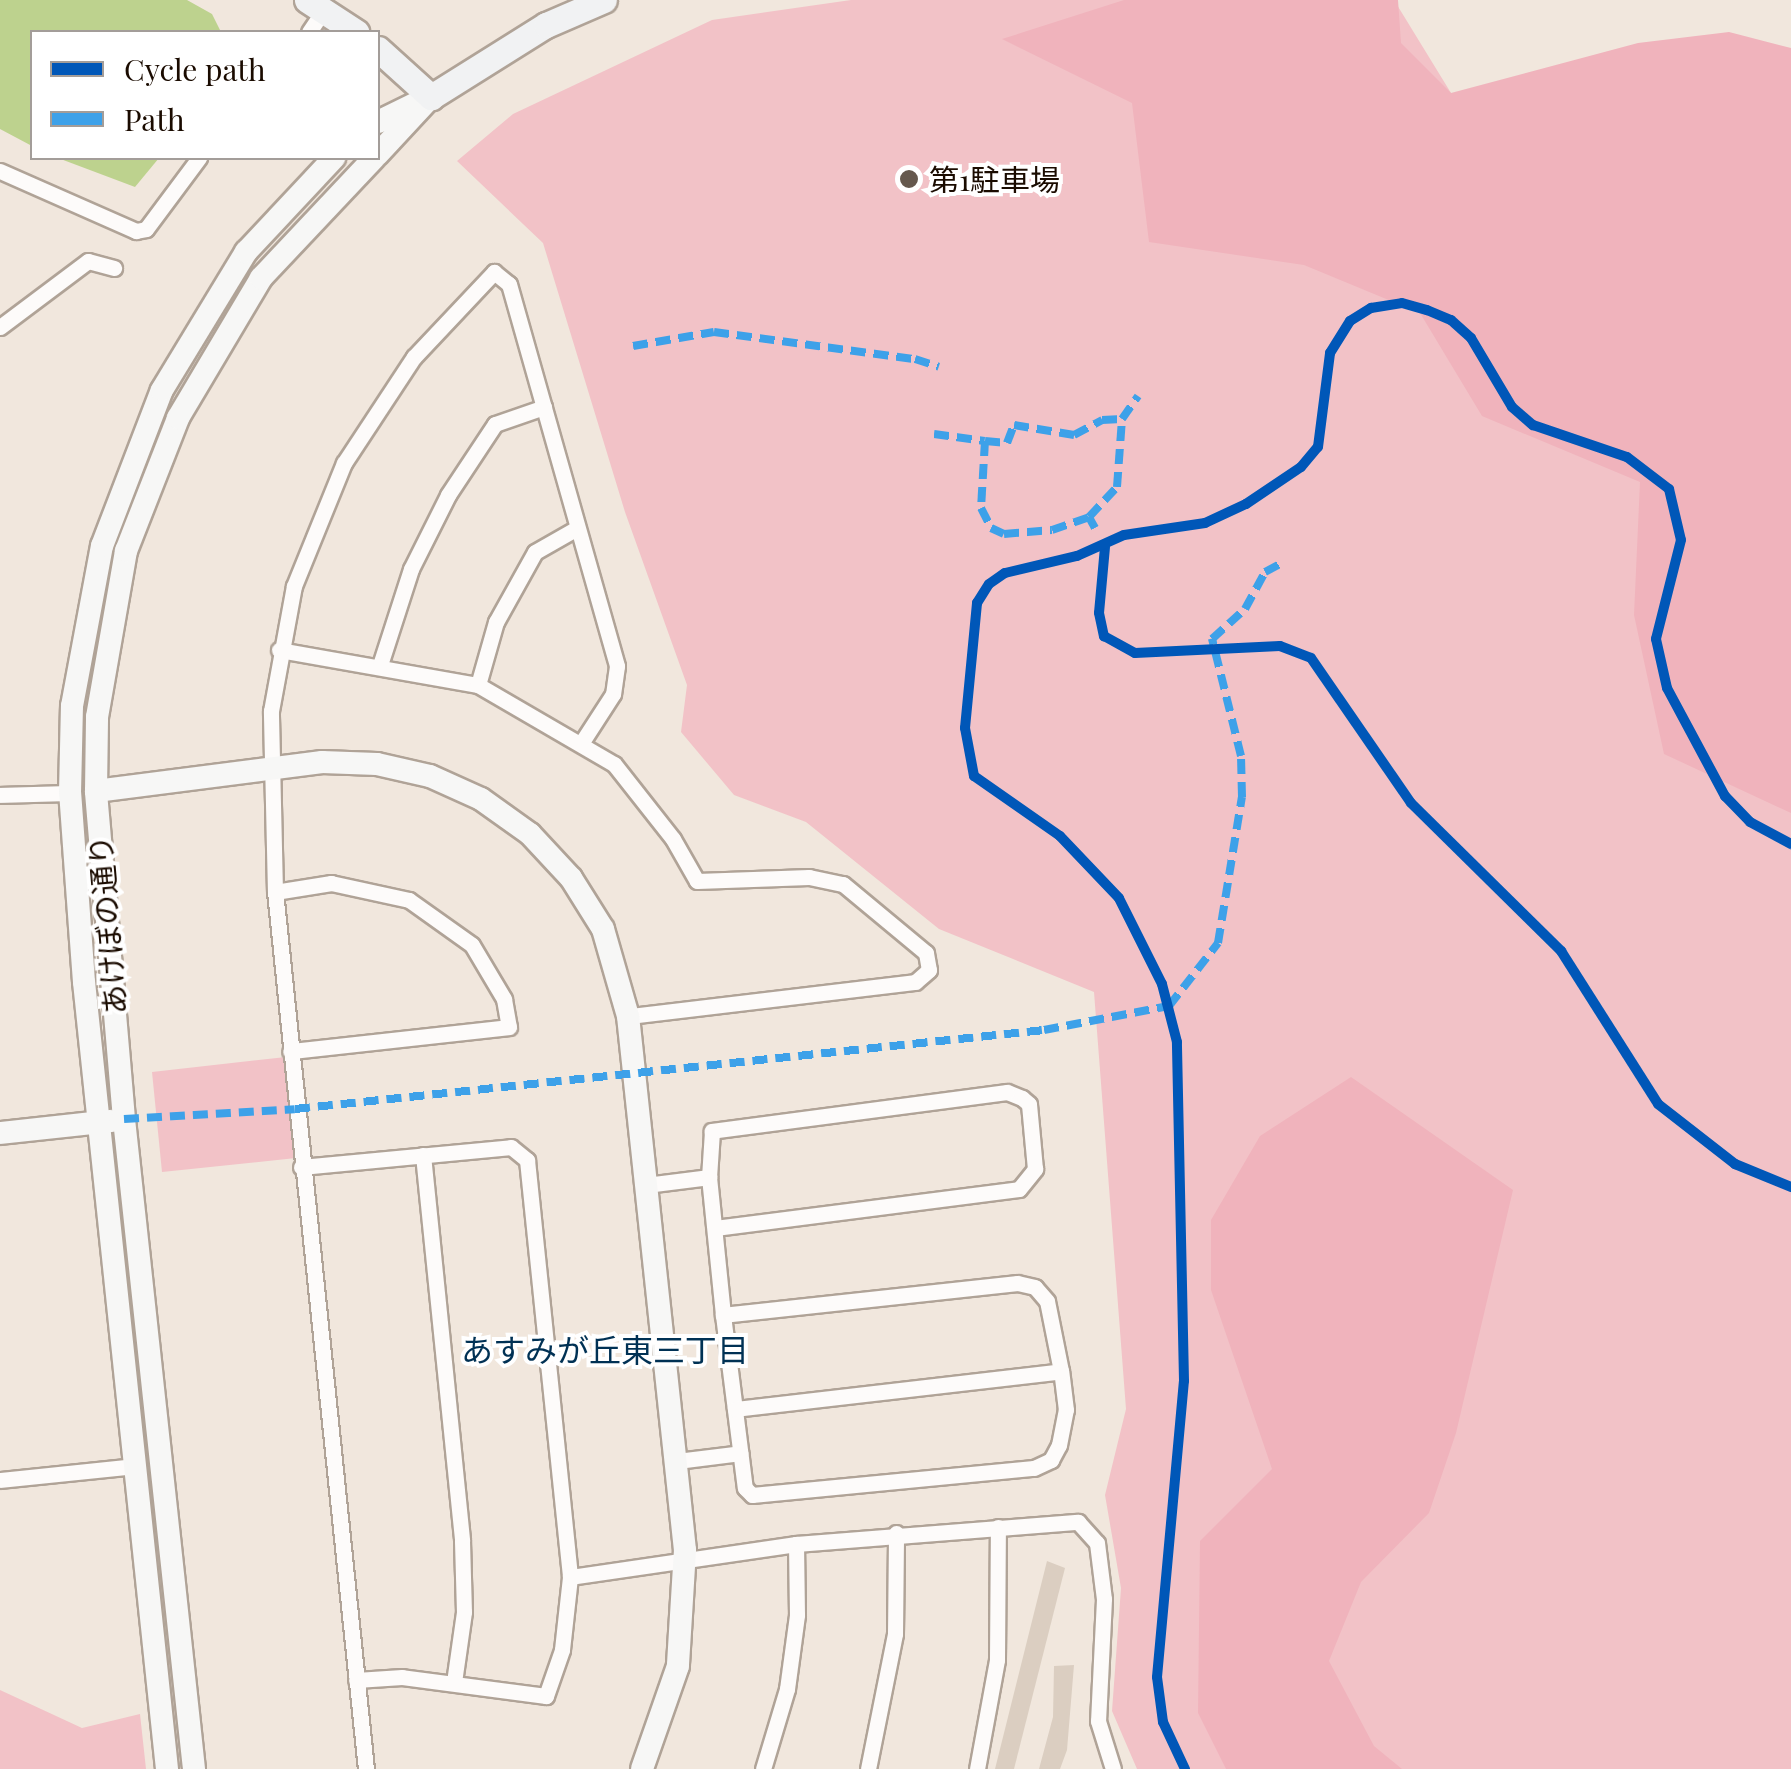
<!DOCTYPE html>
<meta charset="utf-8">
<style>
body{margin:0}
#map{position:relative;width:1791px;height:1769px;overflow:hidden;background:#f1e7dd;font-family:"Playfair Display","Noto Sans JP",serif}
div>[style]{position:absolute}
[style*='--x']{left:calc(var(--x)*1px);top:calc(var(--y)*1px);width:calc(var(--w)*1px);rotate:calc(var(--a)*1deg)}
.green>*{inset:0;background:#f2c2c7}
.forest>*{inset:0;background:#f0b3bc}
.water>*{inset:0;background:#bdd28e}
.building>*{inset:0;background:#dbcec1}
.roads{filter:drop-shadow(2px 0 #b0a397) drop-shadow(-2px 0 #b0a397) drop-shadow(0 2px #b0a397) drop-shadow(0 -2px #b0a397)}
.street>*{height:15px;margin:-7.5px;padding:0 7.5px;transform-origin:7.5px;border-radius:7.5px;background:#fdfbfa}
.secondary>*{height:22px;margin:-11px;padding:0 11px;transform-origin:11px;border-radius:11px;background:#f7f7f6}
.primary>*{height:25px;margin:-12.5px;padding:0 12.5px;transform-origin:12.5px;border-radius:12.5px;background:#f1f2f3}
.quiet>*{height:8px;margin-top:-4px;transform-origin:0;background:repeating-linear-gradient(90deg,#3da1e9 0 15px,transparent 0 23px)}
.cycleway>*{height:10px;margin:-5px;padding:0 5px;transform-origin:5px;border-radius:5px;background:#0057b8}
.dots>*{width:28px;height:28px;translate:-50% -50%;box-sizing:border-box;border:5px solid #fff;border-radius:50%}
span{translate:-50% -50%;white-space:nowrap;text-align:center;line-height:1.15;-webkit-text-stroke:8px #fff;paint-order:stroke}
.poi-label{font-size:30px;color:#1a0b00}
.left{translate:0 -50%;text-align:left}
.street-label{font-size:30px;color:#1a0b00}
.neighbourhood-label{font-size:32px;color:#003154}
.legend{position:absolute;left:30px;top:30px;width:350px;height:130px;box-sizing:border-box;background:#fff;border:2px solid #a39d99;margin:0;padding:12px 18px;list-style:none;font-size:30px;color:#1a0b00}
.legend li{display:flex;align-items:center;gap:20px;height:50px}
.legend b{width:50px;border:2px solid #a39d99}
</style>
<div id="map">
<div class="green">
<div style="clip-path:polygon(851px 0,1394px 0,1451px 93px,1791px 111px,1791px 1769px,1137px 1769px,1112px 1711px,1121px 1588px,1105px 1495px,1126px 1409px,1094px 992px,939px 929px,806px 822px,734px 795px,681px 732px,687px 685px,625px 512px,543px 243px,457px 161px,513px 114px,712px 20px)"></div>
<div style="clip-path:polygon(286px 1057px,296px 1158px,162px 1172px,152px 1072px)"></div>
<div style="clip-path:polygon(0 1690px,82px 1728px,140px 1714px,146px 1769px,0 1769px)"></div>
</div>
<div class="forest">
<div style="clip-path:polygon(1124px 0,1398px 0,1401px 43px,1451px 93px,1638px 43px,1729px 32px,1791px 48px,1791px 813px,1664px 754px,1634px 615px,1640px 482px,1482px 416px,1420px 313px,1304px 265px,1149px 242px,1132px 103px,1002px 39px)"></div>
<div style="clip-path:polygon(1351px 1077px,1513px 1190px,1456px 1433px,1429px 1513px,1361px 1582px,1329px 1661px,1374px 1746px,1402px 1769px,1226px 1769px,1198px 1713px,1200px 1541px,1272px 1469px,1211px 1290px,1211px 1220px,1260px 1136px)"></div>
</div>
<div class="water">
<div style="clip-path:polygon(0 0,187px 0,212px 14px,221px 32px,32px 32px,32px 146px,0 129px)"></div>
<div style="clip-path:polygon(58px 158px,159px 158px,135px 187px)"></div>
</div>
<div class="building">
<div style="clip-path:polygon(1047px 1561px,1065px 1568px,1014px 1769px,995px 1769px)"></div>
<div style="clip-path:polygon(1074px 1665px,1067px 1750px,1060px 1769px,1039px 1769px,1053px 1717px,1054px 1666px)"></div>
</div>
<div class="roads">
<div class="street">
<div style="--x:309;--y:32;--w:27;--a:-56"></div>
<div style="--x:0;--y:171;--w:149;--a:23.8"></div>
<div style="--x:136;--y:231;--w:10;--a:-11"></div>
<div style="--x:146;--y:229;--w:89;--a:-53.3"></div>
<div style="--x:0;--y:327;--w:110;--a:-36.9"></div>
<div style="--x:88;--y:261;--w:27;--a:15"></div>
<div style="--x:279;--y:650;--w:202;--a:10"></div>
<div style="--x:478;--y:685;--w:157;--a:30.2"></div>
<div style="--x:614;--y:764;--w:95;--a:51.8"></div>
<div style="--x:673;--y:839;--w:48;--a:60.3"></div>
<div style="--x:697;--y:881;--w:112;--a:-2"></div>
<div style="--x:809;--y:877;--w:35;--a:12"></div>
<div style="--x:843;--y:884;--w:108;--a:39.7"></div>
<div style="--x:926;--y:953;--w:17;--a:80"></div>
<div style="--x:929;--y:970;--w:18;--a:139"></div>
<div style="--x:915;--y:982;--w:289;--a:173.2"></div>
<div style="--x:380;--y:665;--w:101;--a:-72.1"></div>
<div style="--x:411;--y:569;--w:83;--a:-63.4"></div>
<div style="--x:448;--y:495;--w:85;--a:-56.5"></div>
<div style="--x:495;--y:424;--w:52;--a:-19.1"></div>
<div style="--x:478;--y:685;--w:66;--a:-74.1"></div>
<div style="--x:496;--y:622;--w:80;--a:-60.9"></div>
<div style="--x:535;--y:552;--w:48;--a:-29.7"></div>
<div style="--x:0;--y:795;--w:70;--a:-1.6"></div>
<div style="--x:275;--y:892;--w:57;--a:-9.1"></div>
<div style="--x:331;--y:883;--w:80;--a:12.3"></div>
<div style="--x:409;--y:900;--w:77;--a:35.5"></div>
<div style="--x:472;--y:945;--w:63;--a:59.3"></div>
<div style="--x:504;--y:999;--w:28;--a:80"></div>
<div style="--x:509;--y:1027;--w:220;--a:173.7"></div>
<div style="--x:423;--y:1155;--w:388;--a:84.2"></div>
<div style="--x:462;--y:1541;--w:71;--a:88.4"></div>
<div style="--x:464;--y:1612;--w:71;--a:98.1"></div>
<div style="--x:301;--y:1167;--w:211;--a:-5.4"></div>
<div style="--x:511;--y:1147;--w:21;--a:39"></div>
<div style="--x:527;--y:1160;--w:419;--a:84.1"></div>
<div style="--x:570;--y:1577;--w:73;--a:96.3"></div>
<div style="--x:562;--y:1650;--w:49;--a:109.2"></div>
<div style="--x:546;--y:1696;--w:145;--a:-172.5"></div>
<div style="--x:402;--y:1677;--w:46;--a:176.3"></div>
<div style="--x:646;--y:1185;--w:64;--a:-7.2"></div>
<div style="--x:715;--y:1228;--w:306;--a:-7.3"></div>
<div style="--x:1019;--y:1189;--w:26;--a:-51"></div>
<div style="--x:1035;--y:1169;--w:65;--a:-95.3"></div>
<div style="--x:1029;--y:1104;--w:9;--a:-139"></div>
<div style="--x:1022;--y:1098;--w:16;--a:-158"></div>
<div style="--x:1007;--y:1092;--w:298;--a:172.5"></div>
<div style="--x:712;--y:1131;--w:46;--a:93.7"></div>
<div style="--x:709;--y:1177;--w:139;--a:84.2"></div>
<div style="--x:723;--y:1315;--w:174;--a:82.8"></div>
<div style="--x:745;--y:1488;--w:10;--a:45"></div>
<div style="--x:752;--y:1495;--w:283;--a:-5.5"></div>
<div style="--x:1034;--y:1468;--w:19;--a:-25"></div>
<div style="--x:1051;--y:1460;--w:17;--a:-62"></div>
<div style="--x:1059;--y:1445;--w:36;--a:-79"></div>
<div style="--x:1066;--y:1410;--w:39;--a:-97"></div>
<div style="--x:1061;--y:1371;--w:71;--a:-101.3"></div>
<div style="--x:1047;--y:1301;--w:18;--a:-131"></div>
<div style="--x:1035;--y:1287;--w:18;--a:-167"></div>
<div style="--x:1017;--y:1283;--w:296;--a:173.8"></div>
<div style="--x:735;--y:1409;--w:328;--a:-6.6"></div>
<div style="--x:677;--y:1461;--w:64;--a:-7.1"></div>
<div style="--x:0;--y:1480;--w:136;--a:-5.9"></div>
<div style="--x:570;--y:1577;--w:228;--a:-8.3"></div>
<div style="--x:796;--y:1544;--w:283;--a:-4.5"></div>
<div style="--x:1078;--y:1522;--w:28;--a:48"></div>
<div style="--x:1097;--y:1543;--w:56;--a:82.9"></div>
<div style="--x:1104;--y:1599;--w:122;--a:92.8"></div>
<div style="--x:1098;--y:1721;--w:50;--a:72.6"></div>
<div style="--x:366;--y:1769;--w:882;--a:-95.92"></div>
<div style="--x:275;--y:892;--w:181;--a:-91.3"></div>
<div style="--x:271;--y:711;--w:127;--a:-79.6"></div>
<div style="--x:294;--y:586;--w:133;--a:-67.9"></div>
<div style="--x:344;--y:463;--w:127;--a:-56.6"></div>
<div style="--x:414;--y:357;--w:117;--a:-46.7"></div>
<div style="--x:494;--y:272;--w:19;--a:39"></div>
<div style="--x:509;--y:284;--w:397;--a:74.2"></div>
<div style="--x:617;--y:666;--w:28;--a:98"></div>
<div style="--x:613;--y:694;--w:57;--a:122.9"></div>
<div style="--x:763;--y:1769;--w:84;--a:-73.3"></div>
<div style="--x:787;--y:1689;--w:75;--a:-82.3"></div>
<div style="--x:797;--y:1615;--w:71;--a:-90.8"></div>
<div style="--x:868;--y:1769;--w:138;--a:-78.7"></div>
<div style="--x:895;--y:1634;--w:101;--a:-89.4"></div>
<div style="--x:977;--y:1769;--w:111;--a:-79.6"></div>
<div style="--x:997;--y:1660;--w:133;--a:-89.6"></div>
</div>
<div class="secondary">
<div style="--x:378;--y:122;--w:50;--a:-26.1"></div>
<div style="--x:378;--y:154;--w:78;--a:-47.1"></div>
<div style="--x:96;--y:791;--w:228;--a:-7.3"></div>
<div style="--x:322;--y:762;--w:55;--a:2.1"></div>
<div style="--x:377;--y:764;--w:54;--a:12.8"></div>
<div style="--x:430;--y:776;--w:56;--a:24.3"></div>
<div style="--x:481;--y:799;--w:60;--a:35.5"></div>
<div style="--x:530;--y:834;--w:60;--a:47"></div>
<div style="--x:571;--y:878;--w:60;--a:57.9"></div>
<div style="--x:603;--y:929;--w:91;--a:74"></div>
<div style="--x:628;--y:1016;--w:537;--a:83.91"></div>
<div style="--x:685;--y:1550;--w:116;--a:93.5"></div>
<div style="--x:678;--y:1666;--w:109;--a:109.3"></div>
<div style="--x:0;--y:1133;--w:112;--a:-6.2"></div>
<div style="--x:167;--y:1769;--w:791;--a:-96.02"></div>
<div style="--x:84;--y:982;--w:190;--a:-94.2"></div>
<div style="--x:70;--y:793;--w:87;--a:-88.7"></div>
<div style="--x:72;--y:706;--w:163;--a:-79.4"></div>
<div style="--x:102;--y:546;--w:167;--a:-69"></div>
<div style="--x:162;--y:390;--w:162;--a:-58.7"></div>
<div style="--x:246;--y:252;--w:129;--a:-46.9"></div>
<div style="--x:194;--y:1769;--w:654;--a:-96.15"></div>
<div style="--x:124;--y:1119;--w:329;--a:-94.9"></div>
<div style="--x:96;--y:791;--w:74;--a:-89.2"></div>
<div style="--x:97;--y:717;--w:169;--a:-80.1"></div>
<div style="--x:126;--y:551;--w:143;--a:-68.6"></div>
<div style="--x:178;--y:418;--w:163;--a:-59.3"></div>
<div style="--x:261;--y:278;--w:165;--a:-46.7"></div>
</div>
<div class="primary">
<div style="--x:307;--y:0;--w:59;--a:33.1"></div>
<div style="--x:378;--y:49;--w:72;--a:42.2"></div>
<div style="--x:431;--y:97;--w:136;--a:-32.1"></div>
<div style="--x:546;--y:25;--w:63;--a:-23.3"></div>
</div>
</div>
<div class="quiet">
<div style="--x:633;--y:346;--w:82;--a:-9.8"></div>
<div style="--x:714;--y:332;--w:203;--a:7.7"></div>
<div style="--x:915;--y:359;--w:25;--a:18"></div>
<div style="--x:934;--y:434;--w:51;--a:7.8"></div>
<div style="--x:985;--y:441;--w:67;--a:93.4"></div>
<div style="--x:981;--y:508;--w:22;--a:63"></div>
<div style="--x:991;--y:528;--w:14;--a:25"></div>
<div style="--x:1004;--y:534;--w:48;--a:-4.8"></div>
<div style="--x:1052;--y:530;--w:39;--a:-19"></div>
<div style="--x:985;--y:441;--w:22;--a:5"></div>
<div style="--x:1007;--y:443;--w:19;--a:-69"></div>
<div style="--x:1014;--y:425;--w:61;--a:9.5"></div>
<div style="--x:1074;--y:435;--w:32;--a:-28"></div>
<div style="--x:1102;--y:420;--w:20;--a:-3"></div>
<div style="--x:1095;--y:528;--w:13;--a:-119"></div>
<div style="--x:1089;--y:517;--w:41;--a:-47"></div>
<div style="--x:1117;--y:487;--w:68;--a:-85.8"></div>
<div style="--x:1122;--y:419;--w:28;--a:-55"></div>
<div style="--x:124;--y:1119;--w:171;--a:-3.3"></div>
<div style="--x:295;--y:1109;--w:753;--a:-6.02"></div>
<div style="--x:1044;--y:1030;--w:127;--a:-10.9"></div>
<div style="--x:1169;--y:1006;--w:80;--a:-52.1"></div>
<div style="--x:1218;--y:943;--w:148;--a:-80.7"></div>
<div style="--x:1242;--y:797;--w:41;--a:-91.4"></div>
<div style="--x:1241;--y:756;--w:121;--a:-103.9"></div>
<div style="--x:1212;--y:639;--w:45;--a:-42.3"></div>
<div style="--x:1245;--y:609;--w:42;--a:-61.6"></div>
<div style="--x:1265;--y:572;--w:19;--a:-28"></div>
</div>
<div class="cycleway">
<div style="--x:1105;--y:547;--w:66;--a:95.2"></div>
<div style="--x:1099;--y:613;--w:24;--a:78"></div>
<div style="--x:1104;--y:636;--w:35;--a:29"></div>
<div style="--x:1135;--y:653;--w:145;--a:-2.8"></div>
<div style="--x:1280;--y:646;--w:33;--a:21"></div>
<div style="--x:1311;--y:658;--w:176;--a:55.4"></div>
<div style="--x:1411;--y:803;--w:211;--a:44.6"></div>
<div style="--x:1561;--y:951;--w:181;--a:57.6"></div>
<div style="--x:1658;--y:1104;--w:98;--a:37.9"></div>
<div style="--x:1735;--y:1164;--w:61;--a:22.3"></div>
<div style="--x:1185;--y:1769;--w:52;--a:-115.1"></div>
<div style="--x:1163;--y:1722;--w:45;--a:-97.6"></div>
<div style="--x:1157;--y:1677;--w:297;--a:-84.8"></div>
<div style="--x:1184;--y:1381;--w:339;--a:-91.2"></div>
<div style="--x:1177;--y:1042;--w:60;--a:-104.5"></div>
<div style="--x:1162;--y:984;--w:96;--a:-116.6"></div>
<div style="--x:1119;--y:898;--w:86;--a:-133.6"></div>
<div style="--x:1060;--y:836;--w:105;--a:-145.1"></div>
<div style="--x:974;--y:776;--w:49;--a:-100.6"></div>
<div style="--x:965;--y:728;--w:126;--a:-84.5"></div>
<div style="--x:977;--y:603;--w:22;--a:-58"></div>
<div style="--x:989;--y:584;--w:19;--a:-35"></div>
<div style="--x:1005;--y:573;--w:74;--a:-13.3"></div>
<div style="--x:1077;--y:556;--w:51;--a:-24.1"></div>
<div style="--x:1124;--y:535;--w:82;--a:-8.4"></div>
<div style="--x:1205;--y:523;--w:45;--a:-24.9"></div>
<div style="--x:1246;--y:504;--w:66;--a:-33.9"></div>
<div style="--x:1301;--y:467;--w:26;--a:-50"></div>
<div style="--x:1318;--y:447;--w:95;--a:-82.7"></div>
<div style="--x:1330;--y:353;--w:38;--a:-58"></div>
<div style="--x:1350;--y:321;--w:25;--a:-32"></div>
<div style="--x:1371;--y:308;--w:31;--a:-9"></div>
<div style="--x:1402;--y:303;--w:26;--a:16"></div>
<div style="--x:1427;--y:310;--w:26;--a:23"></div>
<div style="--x:1451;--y:320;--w:27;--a:42"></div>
<div style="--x:1471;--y:338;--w:80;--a:59.3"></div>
<div style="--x:1512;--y:407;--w:28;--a:41"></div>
<div style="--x:1533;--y:425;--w:99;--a:18.8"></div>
<div style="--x:1627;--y:457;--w:53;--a:37.3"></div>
<div style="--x:1669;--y:489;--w:52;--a:76.8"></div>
<div style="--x:1681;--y:540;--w:102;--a:104.2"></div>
<div style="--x:1656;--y:639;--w:50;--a:77.3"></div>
<div style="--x:1667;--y:688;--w:123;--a:61.8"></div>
<div style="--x:1725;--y:796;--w:36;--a:46"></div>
<div style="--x:1750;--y:822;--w:47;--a:28.2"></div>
</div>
<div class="dots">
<div style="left:909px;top:179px;background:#65584d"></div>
</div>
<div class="poi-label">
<span class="left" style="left:929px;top:179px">第1駐車場</span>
</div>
<div class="street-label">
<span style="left:107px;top:925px;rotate:-95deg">あけぼの通り</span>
</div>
<div class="neighbourhood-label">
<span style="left:605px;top:1349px">あすみが丘東三丁目</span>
</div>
<ul class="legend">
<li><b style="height:12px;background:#0057b8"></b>Cycle path</li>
<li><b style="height:12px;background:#3da1e9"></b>Path</li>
</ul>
</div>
